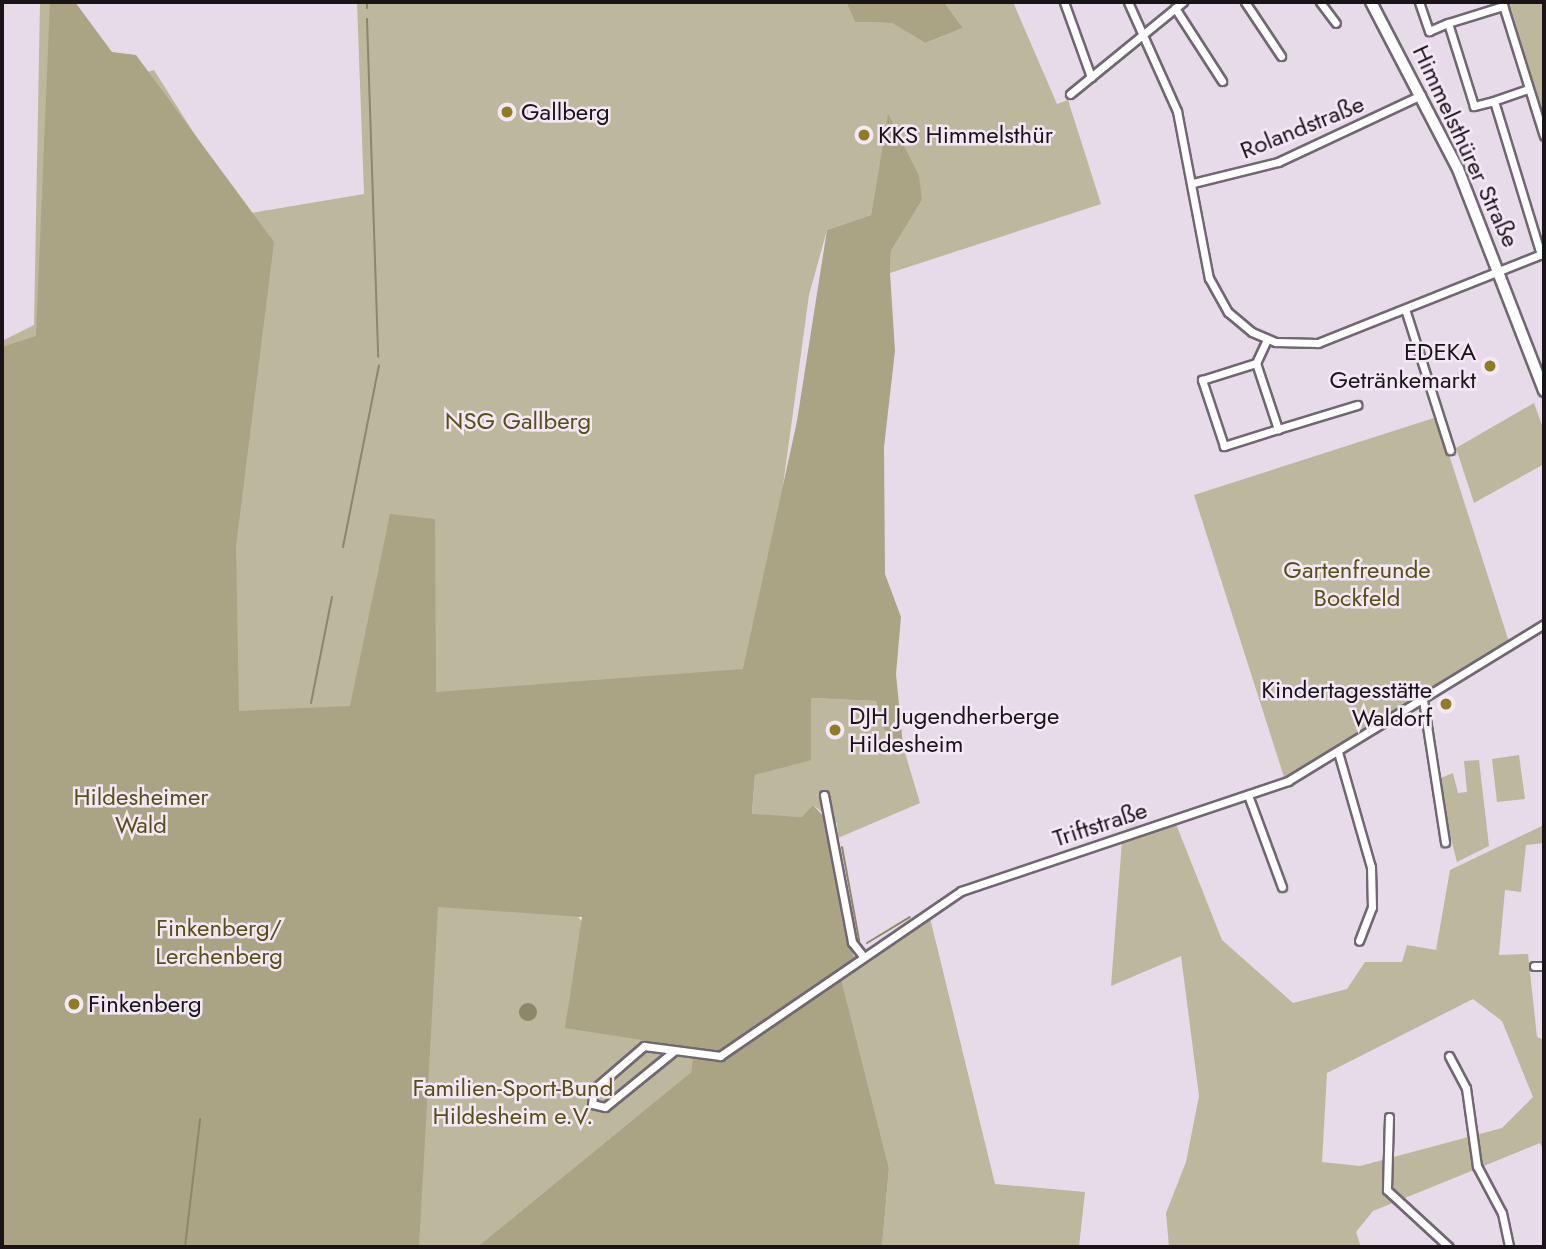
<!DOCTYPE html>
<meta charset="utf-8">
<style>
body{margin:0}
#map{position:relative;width:1546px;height:1249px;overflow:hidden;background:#e7dbe9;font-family:Jost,sans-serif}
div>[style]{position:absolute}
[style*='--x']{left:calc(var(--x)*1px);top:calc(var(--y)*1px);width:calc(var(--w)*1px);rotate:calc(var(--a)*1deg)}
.built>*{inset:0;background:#decde0}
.round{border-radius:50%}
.green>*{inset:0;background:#bdb79e}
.forest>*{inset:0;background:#aaa384}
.water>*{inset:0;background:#8d8768}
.stream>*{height:2px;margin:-1px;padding:0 1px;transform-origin:1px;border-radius:1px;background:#8d8768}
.roads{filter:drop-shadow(2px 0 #716772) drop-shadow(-2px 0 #716772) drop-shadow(0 2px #716772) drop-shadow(0 -2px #716772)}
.street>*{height:7px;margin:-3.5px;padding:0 3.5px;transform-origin:3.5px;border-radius:3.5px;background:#fff}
.secondary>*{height:10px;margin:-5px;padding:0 5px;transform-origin:5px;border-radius:5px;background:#fff}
.dots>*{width:19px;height:19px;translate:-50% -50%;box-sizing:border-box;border:4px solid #f5e8f6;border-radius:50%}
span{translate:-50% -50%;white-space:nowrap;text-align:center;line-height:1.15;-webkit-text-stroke:5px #f5e8f6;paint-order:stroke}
.poi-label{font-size:24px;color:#181418}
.left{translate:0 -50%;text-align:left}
.right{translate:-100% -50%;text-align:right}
.street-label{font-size:24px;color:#181418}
.park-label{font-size:24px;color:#594e16}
.frame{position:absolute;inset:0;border:4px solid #181418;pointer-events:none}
</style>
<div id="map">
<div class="built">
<div class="round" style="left:1120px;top:812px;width:18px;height:18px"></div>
</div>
<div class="green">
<div style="clip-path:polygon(40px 2px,64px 2px,124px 79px,154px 70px,245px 214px,364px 194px,357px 2px,846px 2px,855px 22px,892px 23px,925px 43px,963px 28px,944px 2px,1013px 2px,1057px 104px,1068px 100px,1101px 204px,890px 273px,891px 251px,922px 200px,918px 177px,888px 116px,871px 215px,827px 230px,809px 295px,779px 515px,751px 664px,578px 917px,694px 1048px,691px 1072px,477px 1247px,2px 1247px,2px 341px,34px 325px)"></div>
<div style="clip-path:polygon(1504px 2px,1544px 2px,1544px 127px)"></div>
<div style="clip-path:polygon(1534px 403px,1544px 431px,1544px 464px,1474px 503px,1456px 448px)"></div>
<div style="clip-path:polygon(1437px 417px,1509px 642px,1337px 751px,1284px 777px,1194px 495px)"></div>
<div style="clip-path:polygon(811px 698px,876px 701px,884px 730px,903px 746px,920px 803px,838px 838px,837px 823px,813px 805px,803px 817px,752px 815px,755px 775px,811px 759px)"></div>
<div style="clip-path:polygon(1519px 755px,1525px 799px,1497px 802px,1492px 759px)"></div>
<div style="clip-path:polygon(1479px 760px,1489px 846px,1457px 862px,1436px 780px,1453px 773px,1458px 793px,1467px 792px,1464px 761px)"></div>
<div style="clip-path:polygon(evenodd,1176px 824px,1222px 940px,1293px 1003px,1347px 989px,1365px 962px,1402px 962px,1407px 945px,1436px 950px,1450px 870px,1544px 825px,1544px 843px,1526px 845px,1521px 892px,1505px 890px,1499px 955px,1528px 954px,1537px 1037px,1544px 1040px,1544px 1151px,1540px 1143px,1373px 1211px,1356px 1232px,1361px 1247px,1169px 1247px,1166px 1213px,1186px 1162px,1199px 1096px,1181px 956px,1111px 986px,1122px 841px,1176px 824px,1473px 999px,1502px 1021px,1533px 1097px,1502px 1128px,1360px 1166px,1322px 1162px,1327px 1073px,1473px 999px)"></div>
<div style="clip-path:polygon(929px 914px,995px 1184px,1085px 1192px,1079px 1247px,882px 1247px,889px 1168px,841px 978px)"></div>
</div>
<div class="forest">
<div style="clip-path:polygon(50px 2px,75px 2px,112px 52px,136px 55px,274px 242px,236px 546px,239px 711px,350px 706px,390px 514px,435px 519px,436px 692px,743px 669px,797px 421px,827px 230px,871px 215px,888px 114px,919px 176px,922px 200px,891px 251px,890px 273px,895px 351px,884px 447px,885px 574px,901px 617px,896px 674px,903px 746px,884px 730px,876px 701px,811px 698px,811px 760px,755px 775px,752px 814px,802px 817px,813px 805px,825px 818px,853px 955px,861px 961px,841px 978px,889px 1168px,882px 1247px,477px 1247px,691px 1072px,694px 1048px,565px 1028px,582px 917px,438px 907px,419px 1247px,2px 1247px,2px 347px,36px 336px)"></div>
<div style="clip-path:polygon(846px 2px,944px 2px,963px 28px,925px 43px,892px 23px,855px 22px)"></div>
</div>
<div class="water">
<div class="round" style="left:519px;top:1003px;width:18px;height:18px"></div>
</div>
<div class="stream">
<div style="--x:367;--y:2;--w:6;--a:90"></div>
<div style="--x:367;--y:19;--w:338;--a:88.1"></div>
<div style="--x:343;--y:547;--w:185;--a:-78.8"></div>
<div style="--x:311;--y:703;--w:108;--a:-78.8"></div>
<div style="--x:842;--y:847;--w:95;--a:79.6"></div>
<div style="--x:867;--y:943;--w:50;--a:-31.2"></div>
<div style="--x:185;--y:1247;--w:129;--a:-83.3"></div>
</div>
<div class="roads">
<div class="street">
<div style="--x:1064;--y:2;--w:80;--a:70.2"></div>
<div style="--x:1128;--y:2;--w:120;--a:65.8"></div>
<div style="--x:1177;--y:111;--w:170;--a:79.2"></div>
<div style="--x:1209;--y:278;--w:39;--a:61"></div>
<div style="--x:1228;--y:312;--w:31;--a:40"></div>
<div style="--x:1252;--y:332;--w:26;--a:23"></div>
<div style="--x:1276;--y:342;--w:42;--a:1.4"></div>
<div style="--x:1318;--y:343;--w:243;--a:-21.7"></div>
<div style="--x:1245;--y:2;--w:65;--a:56.3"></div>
<div style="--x:1320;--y:2;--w:26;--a:53"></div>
<div style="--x:1419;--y:2;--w:31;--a:71"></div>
<div style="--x:1429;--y:31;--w:21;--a:-23"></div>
<div style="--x:1502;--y:2;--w:140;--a:72.6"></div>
<div style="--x:1175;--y:8;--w:87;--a:57.2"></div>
<div style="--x:1528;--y:89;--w:36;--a:161"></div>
<div style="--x:1494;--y:101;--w:161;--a:73"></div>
<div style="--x:1070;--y:94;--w:146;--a:-39.2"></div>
<div style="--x:1494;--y:101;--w:21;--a:166"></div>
<div style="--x:1474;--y:106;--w:87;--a:-107.4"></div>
<div style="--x:1448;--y:23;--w:58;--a:-17.2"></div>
<div style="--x:1193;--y:183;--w:88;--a:-13.9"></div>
<div style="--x:1278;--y:162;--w:158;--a:-25.1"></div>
<div style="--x:1406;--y:312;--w:145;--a:72.3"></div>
<div style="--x:1256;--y:363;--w:70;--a:71.6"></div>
<div style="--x:1278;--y:429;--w:57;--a:162.5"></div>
<div style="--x:1224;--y:446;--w:70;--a:-108.4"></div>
<div style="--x:1202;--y:380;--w:57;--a:-17.5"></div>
<div style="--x:1256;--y:363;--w:26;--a:-65"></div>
<div style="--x:1278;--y:429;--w:83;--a:-16.9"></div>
<div style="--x:1423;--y:700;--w:144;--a:81.2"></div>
<div style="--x:1338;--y:752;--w:120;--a:74"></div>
<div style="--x:1371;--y:867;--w:40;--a:88.6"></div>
<div style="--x:1372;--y:907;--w:36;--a:111"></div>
<div style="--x:824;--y:795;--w:150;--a:79.2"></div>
<div style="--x:852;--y:942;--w:16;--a:52"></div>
<div style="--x:1248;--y:795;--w:98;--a:69.7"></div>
<div style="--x:1534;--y:966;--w:10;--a:0"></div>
<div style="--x:674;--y:1051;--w:89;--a:140.9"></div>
<div style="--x:605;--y:1107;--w:13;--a:-167"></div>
<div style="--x:592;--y:1104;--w:15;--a:-82"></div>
<div style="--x:594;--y:1089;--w:66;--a:-40.7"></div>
<div style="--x:644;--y:1046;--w:77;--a:7.5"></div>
<div style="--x:720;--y:1056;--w:292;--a:-34.4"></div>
<div style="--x:961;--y:891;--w:345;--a:-18.6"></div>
<div style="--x:1288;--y:781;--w:300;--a:-31.5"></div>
<div style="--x:1449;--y:1056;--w:36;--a:62"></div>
<div style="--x:1466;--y:1088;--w:79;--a:82"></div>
<div style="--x:1477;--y:1166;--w:53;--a:62"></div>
<div style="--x:1502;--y:1213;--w:35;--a:78"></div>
<div style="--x:1389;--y:1117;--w:73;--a:91.6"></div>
<div style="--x:1387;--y:1190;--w:84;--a:42.6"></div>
</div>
<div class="secondary">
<div style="--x:1371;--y:2;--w:188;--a:62.5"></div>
<div style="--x:1458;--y:169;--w:238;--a:68.8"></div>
</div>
</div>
<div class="dots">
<div style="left:507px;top:112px;background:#8f7c23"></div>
<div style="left:864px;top:135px;background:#8f7c23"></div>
<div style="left:1490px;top:366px;background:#8f7c23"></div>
<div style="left:1446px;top:704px;background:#8f7c23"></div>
<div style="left:835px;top:730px;background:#8f7c23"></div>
<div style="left:74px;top:1004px;background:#8f7c23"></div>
</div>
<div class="poi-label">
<span class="left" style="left:521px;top:112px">Gallberg</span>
<span class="left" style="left:878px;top:135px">KKS Himmelsthür</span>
<span class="right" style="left:1476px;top:366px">EDEKA<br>Getränkemarkt</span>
<span class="right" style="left:1432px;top:704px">Kindertagesstätte<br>Waldorf</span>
<span class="left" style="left:849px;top:730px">DJH Jugendherberge<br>Hildesheim</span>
<span class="left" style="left:88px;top:1004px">Finkenberg</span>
</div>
<div class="street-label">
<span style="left:1302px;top:127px;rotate:-22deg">Rolandstraße</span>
<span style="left:1466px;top:146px;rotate:65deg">Himmelsthürer Straße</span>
<span style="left:1100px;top:824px;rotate:-18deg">Triftstraße</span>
</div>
<div class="park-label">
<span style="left:518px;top:421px">NSG Gallberg</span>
<span style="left:1357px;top:584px">Gartenfreunde<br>Bockfeld</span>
<span style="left:141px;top:811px">Hildesheimer<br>Wald</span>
<span style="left:219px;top:942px">Finkenberg/<br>Lerchenberg</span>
<span style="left:513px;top:1102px">Familien-Sport-Bund<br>Hildesheim e.V.</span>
</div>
<div class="frame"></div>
</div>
